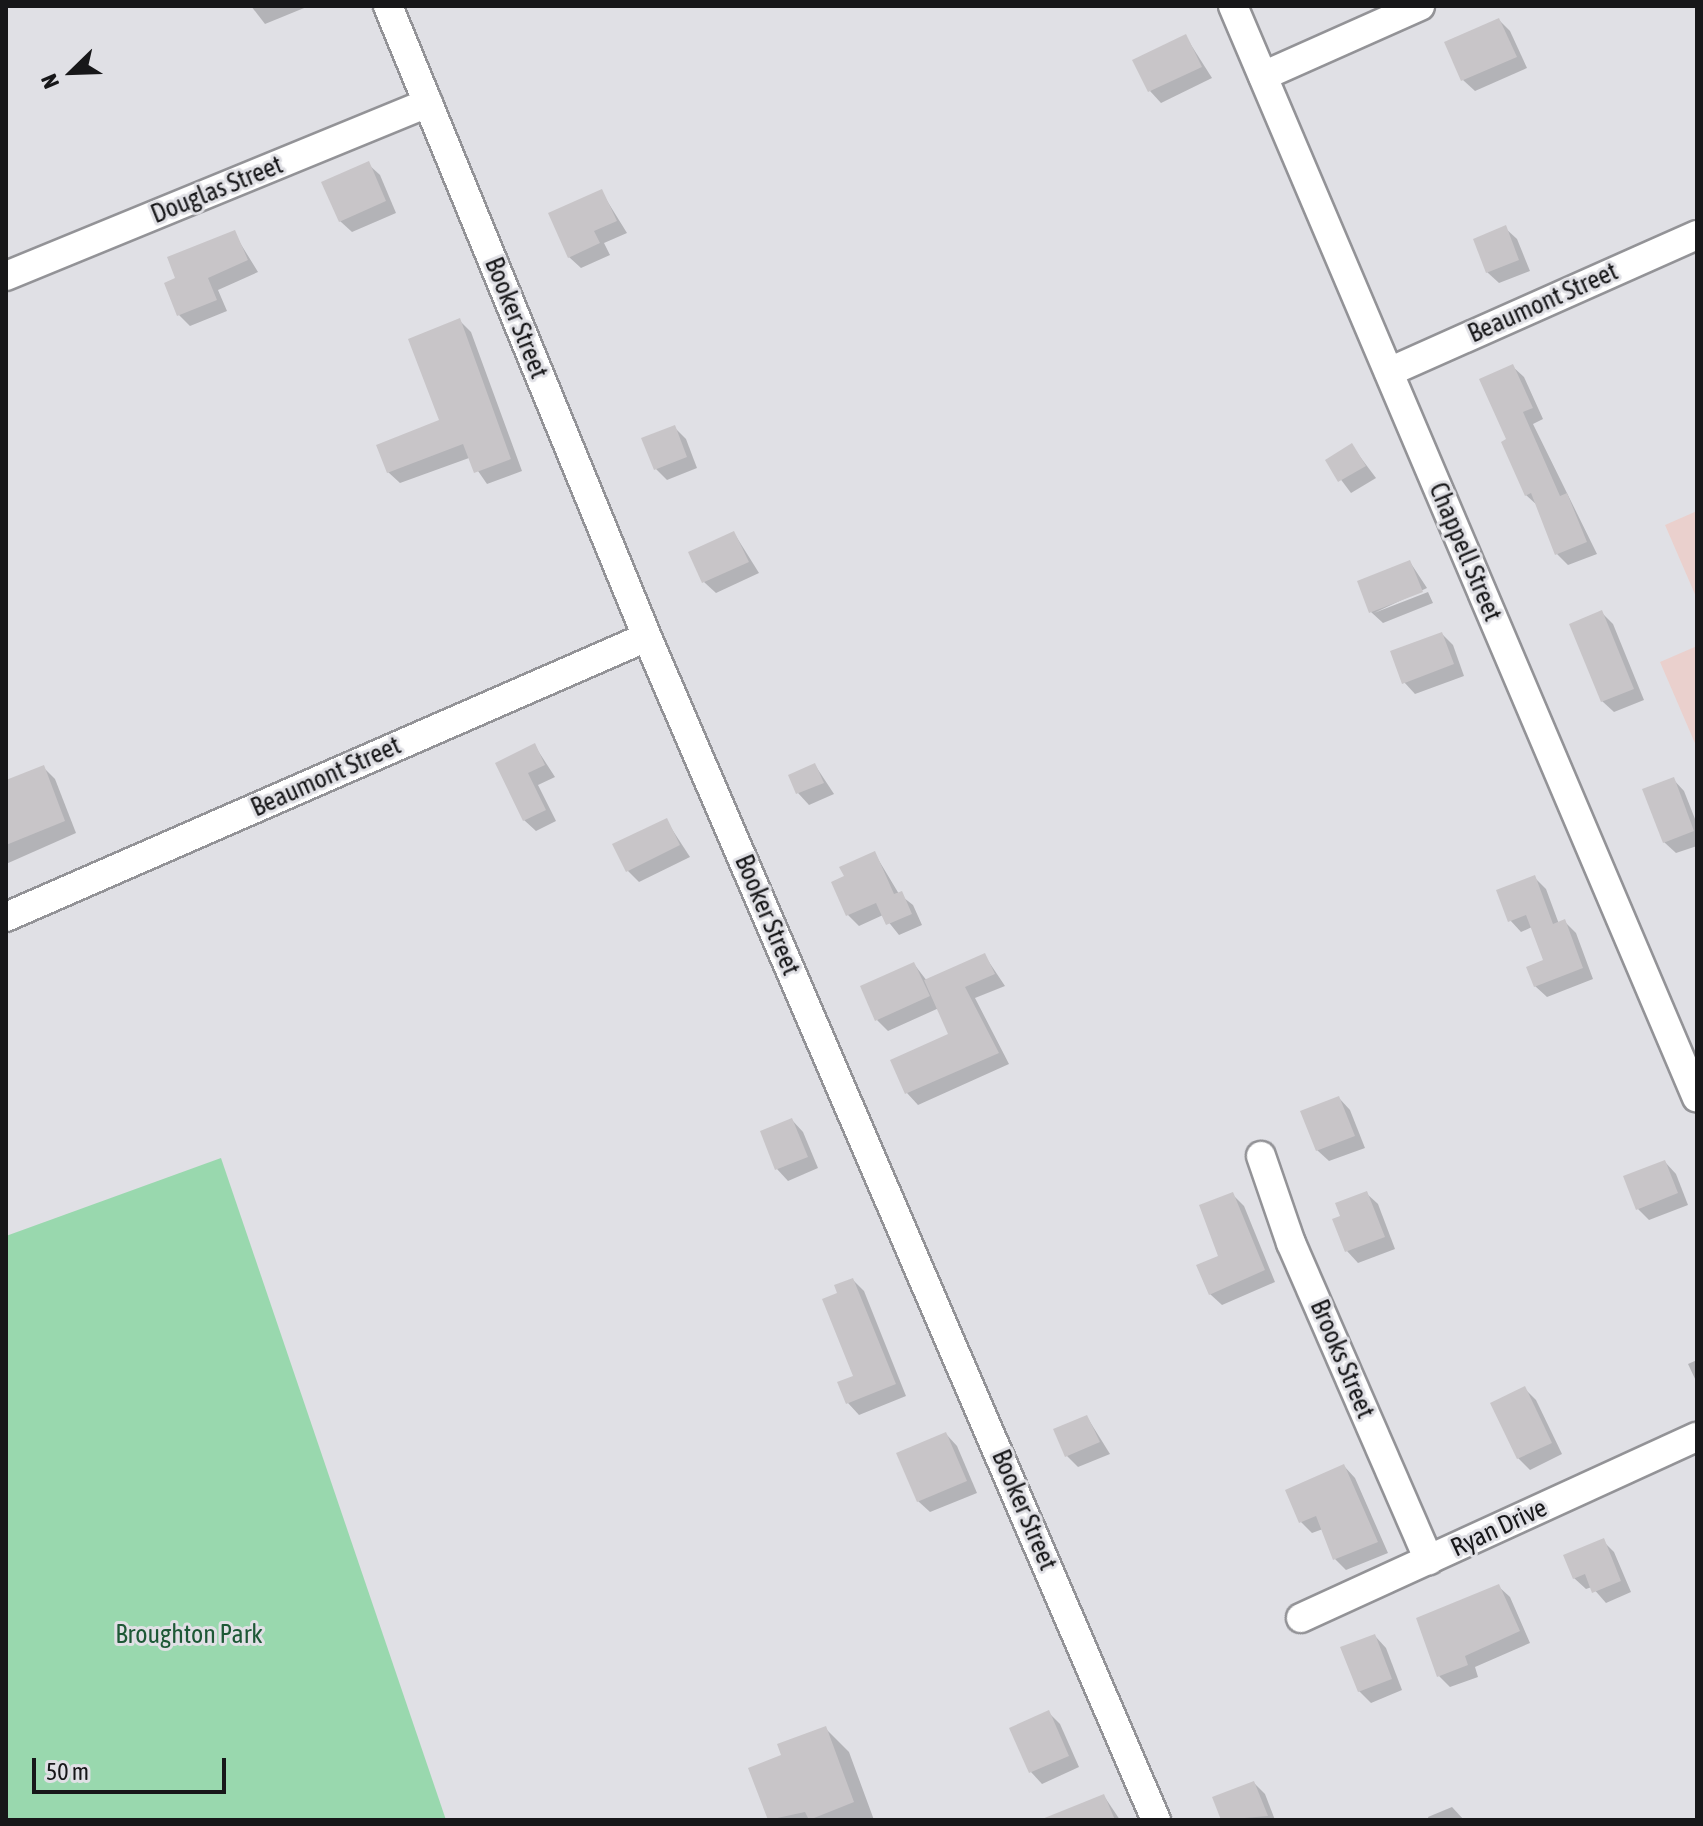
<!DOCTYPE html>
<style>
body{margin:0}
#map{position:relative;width:1703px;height:1826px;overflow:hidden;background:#e0e0e5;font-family:"Asap Condensed",sans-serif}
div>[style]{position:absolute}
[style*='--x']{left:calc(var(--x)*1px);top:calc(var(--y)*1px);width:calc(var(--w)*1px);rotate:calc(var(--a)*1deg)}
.education>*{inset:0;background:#ead0cd}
.green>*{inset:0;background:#99d8ae}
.shadow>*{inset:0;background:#0003}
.building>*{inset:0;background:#c8c5c8}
.roads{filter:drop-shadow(2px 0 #939397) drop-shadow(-2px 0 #939397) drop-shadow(0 2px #939397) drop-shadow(0 -2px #939397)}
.minor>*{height:28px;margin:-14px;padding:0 14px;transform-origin:14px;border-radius:14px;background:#fff}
span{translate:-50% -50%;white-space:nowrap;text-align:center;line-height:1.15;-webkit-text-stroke:6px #e0e0e5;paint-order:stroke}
.street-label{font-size:26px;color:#171719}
.park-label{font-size:26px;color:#1d5836}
.frame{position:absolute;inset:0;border:8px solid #171719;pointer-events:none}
.north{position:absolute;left:32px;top:32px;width:80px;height:80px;-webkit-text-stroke:6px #e0e0e5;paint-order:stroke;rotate:247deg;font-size:22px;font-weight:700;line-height:32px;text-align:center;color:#171719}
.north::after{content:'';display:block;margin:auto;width:28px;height:36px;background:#171719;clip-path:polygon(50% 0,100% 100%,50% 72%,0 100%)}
.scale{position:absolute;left:32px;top:1758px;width:194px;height:36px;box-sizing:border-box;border:4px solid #171719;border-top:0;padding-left:10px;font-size:24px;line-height:28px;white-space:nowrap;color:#171719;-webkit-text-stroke:6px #e0e0e5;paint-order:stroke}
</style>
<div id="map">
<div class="education">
<div style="clip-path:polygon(1697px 511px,1697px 599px,1665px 525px)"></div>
<div style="clip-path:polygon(1697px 646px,1697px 748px,1660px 662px)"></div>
</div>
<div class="green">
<div style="clip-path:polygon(221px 1158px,446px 1820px,6px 1820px,6px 1236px)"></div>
</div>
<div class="shadow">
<div style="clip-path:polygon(251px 6px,309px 6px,265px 24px)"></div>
<div style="clip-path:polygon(1499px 20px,1510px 31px,1527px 68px,1475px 91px,1463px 80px)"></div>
<div style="clip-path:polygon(1186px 37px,1212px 78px,1161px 103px,1150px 91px)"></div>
<div style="clip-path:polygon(368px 164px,380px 175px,396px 213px,352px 232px,340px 221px)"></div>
<div style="clip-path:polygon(601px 191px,627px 233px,604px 243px,610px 255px,581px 268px,569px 257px)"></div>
<div style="clip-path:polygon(1505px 228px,1517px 239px,1530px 271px,1499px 283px,1487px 272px)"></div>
<div style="clip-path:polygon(234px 233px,258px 272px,218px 290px,227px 311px,190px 326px,179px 315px,178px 279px)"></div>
<div style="clip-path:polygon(459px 320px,471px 332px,522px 471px,487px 484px,469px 458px,400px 483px,388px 472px,441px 421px)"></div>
<div style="clip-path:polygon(1512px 366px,1524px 377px,1543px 419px,1533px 424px,1597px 554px,1568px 565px,1557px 554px,1538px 506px,1526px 495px,1509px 440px)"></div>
<div style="clip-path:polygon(674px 427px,686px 439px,697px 468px,667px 480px,656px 469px)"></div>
<div style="clip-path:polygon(1352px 446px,1376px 478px,1351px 493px,1327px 461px)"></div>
<div style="clip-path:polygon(734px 533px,759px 573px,716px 593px,704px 582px)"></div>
<div style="clip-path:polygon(1410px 562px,1427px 588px,1374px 613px,1428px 592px,1433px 603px,1383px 623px,1371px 612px)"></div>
<div style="clip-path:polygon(1602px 613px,1613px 624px,1644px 700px,1614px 712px,1602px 701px)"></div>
<div style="clip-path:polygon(1442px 634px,1453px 645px,1464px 676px,1415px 694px,1404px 682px)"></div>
<div style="clip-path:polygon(535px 746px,555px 777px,538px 785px,556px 821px,536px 831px,524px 820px,498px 764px)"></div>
<div style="clip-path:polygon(815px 765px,834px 794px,809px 805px,798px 793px)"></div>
<div style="clip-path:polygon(43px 767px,55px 779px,76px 833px,6px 864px,6px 783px)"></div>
<div style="clip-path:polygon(1673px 779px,1684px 791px,1697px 824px,1697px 846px,1676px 853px,1664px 842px)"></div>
<div style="clip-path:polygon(666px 820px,690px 857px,639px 882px,627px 870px)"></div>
<div style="clip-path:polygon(875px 854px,899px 894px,913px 905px,922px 925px,899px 935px,883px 915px,859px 926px,848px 915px,846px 877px)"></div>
<div style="clip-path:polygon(1535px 878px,1546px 889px,1559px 924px,1564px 921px,1576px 933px,1593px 979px,1547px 997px,1535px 986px,1545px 961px,1532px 927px,1521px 932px,1510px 920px)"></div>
<div style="clip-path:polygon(985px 956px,1005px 986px,975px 998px,1009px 1064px,918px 1105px,907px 1093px,893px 1061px,951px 1035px,939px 1008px,888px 1031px,877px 1020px,914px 964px,927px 981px)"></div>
<div style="clip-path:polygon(1339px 1098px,1350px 1110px,1365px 1148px,1329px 1161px,1317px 1150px)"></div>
<div style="clip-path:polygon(792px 1120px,803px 1132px,818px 1168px,788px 1181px,777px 1169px)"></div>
<div style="clip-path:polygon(1665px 1162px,1676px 1174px,1688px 1205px,1649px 1220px,1638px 1209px)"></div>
<div style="clip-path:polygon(1366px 1193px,1378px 1204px,1395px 1249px,1358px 1263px,1347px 1251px,1342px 1217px)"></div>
<div style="clip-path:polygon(1233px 1195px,1244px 1206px,1275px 1282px,1222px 1305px,1210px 1294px)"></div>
<div style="clip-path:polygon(853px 1280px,864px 1291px,906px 1396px,859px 1415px,848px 1403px,855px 1377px,839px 1294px)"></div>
<div style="clip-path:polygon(1697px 1360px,1697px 1383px,1688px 1364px)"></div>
<div style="clip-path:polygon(1525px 1389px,1536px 1400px,1562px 1454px,1530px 1470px,1518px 1458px)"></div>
<div style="clip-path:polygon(1087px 1417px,1110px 1454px,1078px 1467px,1067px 1456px)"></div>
<div style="clip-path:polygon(946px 1434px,957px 1446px,977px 1493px,930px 1512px,918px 1501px)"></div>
<div style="clip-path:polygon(1344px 1466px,1355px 1478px,1388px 1553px,1346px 1570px,1335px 1559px,1323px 1529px,1312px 1533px,1301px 1522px)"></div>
<div style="clip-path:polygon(1603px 1541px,1614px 1552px,1631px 1592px,1606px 1603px,1592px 1587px,1586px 1589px,1574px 1578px)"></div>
<div style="clip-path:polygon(1498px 1586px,1510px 1597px,1530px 1643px,1475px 1667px,1478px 1677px,1450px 1687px,1439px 1676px)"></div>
<div style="clip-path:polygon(1375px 1636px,1386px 1648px,1402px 1690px,1371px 1703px,1359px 1691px)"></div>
<div style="clip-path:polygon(1048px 1712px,1060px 1724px,1079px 1767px,1042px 1784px,1031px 1772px)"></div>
<div style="clip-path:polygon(825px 1728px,849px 1752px,874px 1820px,770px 1820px,750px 1769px,783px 1757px)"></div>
<div style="clip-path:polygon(1254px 1783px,1265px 1794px,1275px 1820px,1223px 1820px,1214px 1798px)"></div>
<div style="clip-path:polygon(1104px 1796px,1120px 1820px,1044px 1820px)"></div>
<div style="clip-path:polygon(1452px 1807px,1464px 1820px,1429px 1820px,1428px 1817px)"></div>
</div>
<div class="building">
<div style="clip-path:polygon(1499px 18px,1517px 57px,1461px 81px,1444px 42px)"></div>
<div style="clip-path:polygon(1186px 34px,1202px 67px,1148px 92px,1132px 60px)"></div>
<div style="clip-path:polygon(369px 161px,386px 201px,339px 222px,321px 182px)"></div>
<div style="clip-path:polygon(602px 189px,617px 221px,594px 231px,600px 243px,568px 258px,548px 213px)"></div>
<div style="clip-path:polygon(1506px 225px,1519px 260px,1486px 273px,1473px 239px)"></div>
<div style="clip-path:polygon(235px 230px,248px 260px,208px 278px,217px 300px,177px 316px,164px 283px,175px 278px,167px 257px)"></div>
<div style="clip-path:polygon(460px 318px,511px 459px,474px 473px,463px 444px,387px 473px,376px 445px,439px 420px,408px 339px)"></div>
<div style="clip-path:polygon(1513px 364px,1533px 408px,1523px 412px,1560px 496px,1567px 493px,1587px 542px,1555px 555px,1531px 493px,1525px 496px,1501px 442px,1506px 439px,1479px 379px)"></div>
<div style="clip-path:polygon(675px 425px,687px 457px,654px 470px,641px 438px)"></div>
<div style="clip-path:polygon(1352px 443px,1366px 466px,1338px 482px,1325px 460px)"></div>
<div style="clip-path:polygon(734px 531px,749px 562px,702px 583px,688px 552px)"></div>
<div style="clip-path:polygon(1410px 560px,1423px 592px,1369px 613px,1357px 581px)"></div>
<div style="clip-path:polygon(1602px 610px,1634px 689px,1601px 702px,1569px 624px)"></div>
<div style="clip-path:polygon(1442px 632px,1454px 664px,1402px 684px,1390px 651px)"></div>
<div style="clip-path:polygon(535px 743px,545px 765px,528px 773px,546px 810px,523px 821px,495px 763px)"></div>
<div style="clip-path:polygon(815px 763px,824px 783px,796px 794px,788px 775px)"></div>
<div style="clip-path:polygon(44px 765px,65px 821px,6px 845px,6px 780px)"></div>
<div style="clip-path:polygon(1674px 777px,1694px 831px,1663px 843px,1642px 789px)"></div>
<div style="clip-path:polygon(667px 818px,680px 845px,626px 872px,612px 844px)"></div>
<div style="clip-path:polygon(875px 851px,894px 894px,902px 891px,912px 914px,886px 925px,876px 903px,846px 916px,831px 882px,844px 876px,839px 867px)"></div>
<div style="clip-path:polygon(1535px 875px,1553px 924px,1565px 919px,1583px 968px,1534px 987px,1526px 967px,1543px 960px,1526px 915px,1508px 922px,1496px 890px)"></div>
<div style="clip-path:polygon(985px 953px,995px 974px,965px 987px,999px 1053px,905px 1094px,890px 1060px,948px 1034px,924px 980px)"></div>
<div style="clip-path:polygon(914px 962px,930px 996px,875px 1021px,860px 986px)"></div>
<div style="clip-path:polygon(1339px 1096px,1355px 1136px,1316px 1151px,1300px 1111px)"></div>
<div style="clip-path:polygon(792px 1118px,808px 1157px,775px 1170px,760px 1131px)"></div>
<div style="clip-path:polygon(1665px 1160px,1678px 1193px,1636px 1210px,1623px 1176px)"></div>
<div style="clip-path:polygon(1367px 1191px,1385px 1237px,1345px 1252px,1332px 1219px,1340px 1216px,1335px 1203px)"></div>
<div style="clip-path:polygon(1233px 1192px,1265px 1270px,1209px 1295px,1196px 1265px,1218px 1256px,1199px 1205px)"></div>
<div style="clip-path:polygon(853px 1278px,896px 1384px,846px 1404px,837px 1382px,853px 1376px,822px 1299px,837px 1293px,834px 1285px)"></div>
<div style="clip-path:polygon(1525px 1386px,1552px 1443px,1517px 1459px,1490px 1403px)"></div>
<div style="clip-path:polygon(1087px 1415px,1100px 1442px,1065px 1457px,1053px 1429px)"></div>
<div style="clip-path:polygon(946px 1432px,967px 1481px,917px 1502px,896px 1453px)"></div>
<div style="clip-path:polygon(1344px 1464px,1378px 1542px,1333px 1560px,1316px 1516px,1299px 1523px,1285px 1490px)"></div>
<div style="clip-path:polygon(1604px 1538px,1621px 1581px,1592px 1593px,1585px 1574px,1573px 1579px,1563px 1555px)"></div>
<div style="clip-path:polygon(1499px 1584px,1520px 1631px,1465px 1656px,1468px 1665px,1437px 1677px,1416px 1618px)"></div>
<div style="clip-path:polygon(1375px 1634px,1392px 1679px,1358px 1692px,1340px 1647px)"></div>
<div style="clip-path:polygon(1049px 1710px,1069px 1756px,1029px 1773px,1009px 1728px)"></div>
<div style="clip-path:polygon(826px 1726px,854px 1802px,809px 1820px,805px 1812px,768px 1820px,748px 1768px,781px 1755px,777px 1744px)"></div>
<div style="clip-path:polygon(1254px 1781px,1268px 1816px,1221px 1820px,1212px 1797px)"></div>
<div style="clip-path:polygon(1104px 1794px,1115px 1820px,1042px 1820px,1042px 1819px)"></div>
</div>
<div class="roads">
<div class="minor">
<div style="--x:388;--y:6;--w:682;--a:67.68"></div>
<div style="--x:647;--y:637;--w:1288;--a:66.72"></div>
<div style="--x:1233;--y:6;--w:1186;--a:66.98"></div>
<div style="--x:1263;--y:76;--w:172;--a:-24"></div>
<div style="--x:6;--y:276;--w:456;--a:-22.3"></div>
<div style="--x:1389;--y:372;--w:337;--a:-24"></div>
<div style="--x:6;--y:917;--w:699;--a:-23.6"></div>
<div style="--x:1261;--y:1156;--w:92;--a:71"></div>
<div style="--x:1291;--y:1243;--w:346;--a:66.5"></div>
<div style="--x:1301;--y:1618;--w:435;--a:-24.6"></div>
</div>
</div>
<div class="street-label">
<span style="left:217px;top:190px;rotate:-22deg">Douglas Street</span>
<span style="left:1543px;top:303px;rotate:-24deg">Beaumont Street</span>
<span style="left:516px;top:318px;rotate:68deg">Booker Street</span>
<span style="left:1465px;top:552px;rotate:67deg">Chappell Street</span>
<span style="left:326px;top:777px;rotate:-24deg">Beaumont Street</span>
<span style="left:767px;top:915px;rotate:67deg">Booker Street</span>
<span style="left:1342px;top:1359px;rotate:67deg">Brooks Street</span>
<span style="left:1024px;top:1510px;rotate:67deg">Booker Street</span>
<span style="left:1499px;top:1528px;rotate:-25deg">Ryan Drive</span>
</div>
<div class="park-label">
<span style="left:189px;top:1635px">Broughton Park</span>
</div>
<div class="frame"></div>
<div class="north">N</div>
<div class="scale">50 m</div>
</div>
